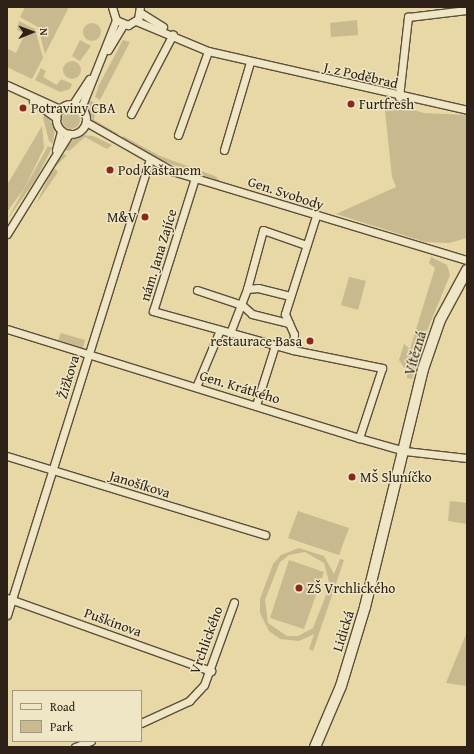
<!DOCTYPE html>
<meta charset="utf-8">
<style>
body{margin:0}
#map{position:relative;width:474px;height:754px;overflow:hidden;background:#e7d8a6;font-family:"Gentium Book Plus",serif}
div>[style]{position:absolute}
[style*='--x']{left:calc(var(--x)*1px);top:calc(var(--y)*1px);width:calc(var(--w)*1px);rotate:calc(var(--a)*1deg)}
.green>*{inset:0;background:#c8b98e}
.round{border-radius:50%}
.roads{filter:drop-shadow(1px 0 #5c4f3b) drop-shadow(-1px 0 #5c4f3b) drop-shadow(0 1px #5c4f3b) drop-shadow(0 -1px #5c4f3b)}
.minor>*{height:7px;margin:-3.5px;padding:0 3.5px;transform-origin:3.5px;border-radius:3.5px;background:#efe6c5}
.minor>.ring{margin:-3.5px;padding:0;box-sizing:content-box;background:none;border:7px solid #efe6c5;border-radius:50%}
.secondary>*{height:10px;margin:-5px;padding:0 5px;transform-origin:5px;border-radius:5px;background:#efe6c5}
.dots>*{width:11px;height:11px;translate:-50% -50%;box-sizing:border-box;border:2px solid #efe6c5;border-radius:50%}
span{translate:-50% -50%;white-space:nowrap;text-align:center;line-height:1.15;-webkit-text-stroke:3px #efe6c5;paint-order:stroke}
.street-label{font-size:14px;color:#2e2117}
.poi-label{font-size:14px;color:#2e2117}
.left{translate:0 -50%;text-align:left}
.right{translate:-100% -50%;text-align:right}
.frame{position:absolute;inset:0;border:8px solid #2e2117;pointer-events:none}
.legend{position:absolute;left:12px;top:690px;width:130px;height:52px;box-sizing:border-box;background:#efe6c5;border:1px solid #a2977f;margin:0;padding:5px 7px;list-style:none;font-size:12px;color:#2e2117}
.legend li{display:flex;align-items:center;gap:8px;height:20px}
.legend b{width:20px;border:1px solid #a2977f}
.north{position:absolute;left:12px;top:12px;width:40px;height:40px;-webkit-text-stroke:3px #efe6c5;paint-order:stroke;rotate:89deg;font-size:11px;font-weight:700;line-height:16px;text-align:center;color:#2e2117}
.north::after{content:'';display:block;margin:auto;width:14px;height:18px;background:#2e2117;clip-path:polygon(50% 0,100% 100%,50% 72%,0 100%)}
</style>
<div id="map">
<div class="green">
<div style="clip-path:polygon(25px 7px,69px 7px,45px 54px,38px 27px,20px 17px)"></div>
<div style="clip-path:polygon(357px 20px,358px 35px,331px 37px,330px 23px)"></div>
<div style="clip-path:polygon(19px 21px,35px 29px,43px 58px,32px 79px,7px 67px,8px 49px,16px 53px,25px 34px,17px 30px)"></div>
<div class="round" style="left:83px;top:23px;width:18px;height:18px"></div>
<div style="clip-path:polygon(80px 40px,91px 46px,80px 61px,72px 56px)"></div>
<div style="clip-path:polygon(123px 40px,130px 42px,100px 100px,95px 97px,99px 85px)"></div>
<div class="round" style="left:63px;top:61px;width:18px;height:18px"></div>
<div style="clip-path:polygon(41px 68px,46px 71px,43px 77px,57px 85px,61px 79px,72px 84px,70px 89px,60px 92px,35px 80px)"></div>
<div style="clip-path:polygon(88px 99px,96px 104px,94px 120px,119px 134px,117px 136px,89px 120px,86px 107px)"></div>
<div style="clip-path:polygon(384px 101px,424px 113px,467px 115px,467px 238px,449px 243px,425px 242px,336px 214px,396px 187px,392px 177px)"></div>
<div class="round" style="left:62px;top:111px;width:18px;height:18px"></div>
<div style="clip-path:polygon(45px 113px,55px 127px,53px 144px,49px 141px,43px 118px)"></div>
<div style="clip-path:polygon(42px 126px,44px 148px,24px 189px,7px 212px,7px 185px)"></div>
<div style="clip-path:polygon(82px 135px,93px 136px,112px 145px,107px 149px,85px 137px,69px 151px,64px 150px,70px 140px)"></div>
<div style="clip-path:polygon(123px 136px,160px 156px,215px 176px,221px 182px,160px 160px,121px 138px)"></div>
<div style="clip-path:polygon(48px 146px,52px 148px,36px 179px,7px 220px)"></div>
<div style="clip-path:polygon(60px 154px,67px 155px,54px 168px,58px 172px,36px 204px)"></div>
<div style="clip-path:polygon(431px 257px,447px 265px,450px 275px,424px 338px,412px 379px,407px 378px,407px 372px,399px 360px,404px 344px,410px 349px,435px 268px,429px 263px)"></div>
<div style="clip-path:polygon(349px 277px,366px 281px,358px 310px,341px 305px)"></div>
<div style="clip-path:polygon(61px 333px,85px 340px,83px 348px,58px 340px)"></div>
<div style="clip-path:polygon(450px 501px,467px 503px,467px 524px,448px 521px)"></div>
<div style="clip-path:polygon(298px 511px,349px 528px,339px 555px,288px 538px)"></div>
<div style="clip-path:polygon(evenodd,299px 548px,324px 556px,334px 574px,340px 559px,344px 560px,313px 651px,309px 649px,314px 634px,299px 641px,280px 639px,269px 631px,260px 613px,260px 599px,273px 564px,281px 555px,299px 548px,305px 552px,324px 563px,330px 585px,313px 628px,298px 636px,287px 636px,268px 623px,265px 600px,280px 562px,289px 555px,305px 552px)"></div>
<div style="clip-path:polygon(289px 560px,324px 572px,304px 629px,270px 618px)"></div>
<div style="clip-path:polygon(467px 632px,467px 686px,446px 683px)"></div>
</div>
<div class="roads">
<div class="minor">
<div style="--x:112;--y:7;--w:14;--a:73"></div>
<div style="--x:116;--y:20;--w:13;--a:23"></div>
<div style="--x:128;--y:25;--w:12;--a:-31"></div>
<div style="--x:138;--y:19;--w:12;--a:-81"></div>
<div style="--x:141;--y:13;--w:26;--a:32"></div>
<div style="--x:136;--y:21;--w:78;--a:22.6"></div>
<div style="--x:208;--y:51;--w:266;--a:12.8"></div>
<div style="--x:108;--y:50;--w:29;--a:-59"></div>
<div style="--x:7;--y:85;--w:58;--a:24.4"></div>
<div style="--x:399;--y:97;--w:81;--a:-83.6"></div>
<div style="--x:408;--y:17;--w:59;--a:-6.8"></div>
<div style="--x:33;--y:101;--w:29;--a:36"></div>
<div class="ring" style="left:56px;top:104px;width:23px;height:23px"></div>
<div style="--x:73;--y:104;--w:30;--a:-57"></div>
<div style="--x:81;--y:108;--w:95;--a:-68.3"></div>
<div style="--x:131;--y:114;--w:90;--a:-62.3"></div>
<div style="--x:86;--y:122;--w:99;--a:29.7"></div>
<div style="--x:172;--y:171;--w:308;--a:16.8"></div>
<div style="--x:178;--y:135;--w:89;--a:-70.3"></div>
<div style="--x:56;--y:150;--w:20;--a:-75"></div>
<div style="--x:224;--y:150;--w:92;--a:-73.5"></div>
<div style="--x:195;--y:178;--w:139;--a:107.5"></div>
<div style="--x:153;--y:311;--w:145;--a:15.6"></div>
<div style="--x:316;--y:216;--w:103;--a:107.6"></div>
<div style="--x:285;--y:314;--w:22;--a:66"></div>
<div style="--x:294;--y:334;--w:16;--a:94"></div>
<div style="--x:293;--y:350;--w:91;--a:11.4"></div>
<div style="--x:382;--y:368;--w:74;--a:108.2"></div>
<div style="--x:7;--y:234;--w:118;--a:-58.2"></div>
<div style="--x:247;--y:289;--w:61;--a:-74.8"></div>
<div style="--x:263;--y:230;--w:46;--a:19.2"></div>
<div style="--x:197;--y:290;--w:47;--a:18.4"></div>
<div style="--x:242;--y:305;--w:13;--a:42"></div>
<div style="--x:252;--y:314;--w:38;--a:14"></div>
<div style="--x:7;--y:329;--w:368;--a:17.2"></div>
<div style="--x:359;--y:438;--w:48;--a:15.8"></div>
<div style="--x:405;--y:451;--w:62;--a:6.4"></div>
<div style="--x:230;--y:333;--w:47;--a:-68.9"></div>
<div style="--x:247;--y:289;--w:11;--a:-5"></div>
<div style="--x:258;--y:288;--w:33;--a:14"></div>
<div style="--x:196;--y:387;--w:62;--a:-67.2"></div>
<div style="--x:256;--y:405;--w:63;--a:-72.4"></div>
<div style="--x:7;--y:456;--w:270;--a:17"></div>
<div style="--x:7;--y:598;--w:217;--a:19.7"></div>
<div style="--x:7;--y:615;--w:476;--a:-72.6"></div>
<div style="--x:141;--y:723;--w:53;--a:-24.6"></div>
<div style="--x:189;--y:701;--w:22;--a:-47"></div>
<div style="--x:204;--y:685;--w:88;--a:-70.1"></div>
<div style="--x:75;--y:747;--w:17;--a:-21"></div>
</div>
<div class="secondary">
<div style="--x:315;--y:747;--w:66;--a:-66.9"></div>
<div style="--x:341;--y:686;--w:83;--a:-73.1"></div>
<div style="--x:365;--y:607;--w:245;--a:-76.3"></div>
<div style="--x:423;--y:369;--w:52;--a:-70.9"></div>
<div style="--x:440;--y:320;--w:57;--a:-61.6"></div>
</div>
</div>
<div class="dots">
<div style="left:351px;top:104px;background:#8f2418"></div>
<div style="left:23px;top:108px;background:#8f2418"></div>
<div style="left:110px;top:170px;background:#8f2418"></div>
<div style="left:145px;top:217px;background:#8f2418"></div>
<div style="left:310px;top:341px;background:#8f2418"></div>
<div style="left:352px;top:477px;background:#8f2418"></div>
<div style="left:299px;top:588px;background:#8f2418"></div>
</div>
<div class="street-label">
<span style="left:361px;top:75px;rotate:13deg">J. z Poděbrad</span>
<span style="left:286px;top:193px;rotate:18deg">Gen. Svobody</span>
<span style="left:158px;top:255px;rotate:-73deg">nám. Jana Zajíce</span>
<span style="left:415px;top:353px;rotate:-73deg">Vítězná</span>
<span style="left:68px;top:377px;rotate:-73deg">Žižkova</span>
<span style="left:240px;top:387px;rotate:17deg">Gen. Krátkého</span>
<span style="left:140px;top:484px;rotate:17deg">Janošíkova</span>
<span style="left:113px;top:622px;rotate:20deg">Puškinova</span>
<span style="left:343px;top:631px;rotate:-73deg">Lidická</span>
<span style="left:206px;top:640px;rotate:-70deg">Vrchlického</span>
</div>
<div class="poi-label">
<span class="left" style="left:359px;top:104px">Furtfresh</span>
<span class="left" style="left:31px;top:108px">Potraviny CBA</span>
<span class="left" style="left:118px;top:170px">Pod Kaštanem</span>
<span class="right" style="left:137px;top:217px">M&amp;V</span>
<span class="right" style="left:302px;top:341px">restaurace Basa</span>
<span class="left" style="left:360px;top:477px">MŠ Sluníčko</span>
<span class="left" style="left:307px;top:588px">ZŠ Vrchlického</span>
</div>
<div class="frame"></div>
<ul class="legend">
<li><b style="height:5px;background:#efe6c5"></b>Road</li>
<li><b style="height:11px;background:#c8b98e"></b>Park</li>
</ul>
<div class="north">N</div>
</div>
